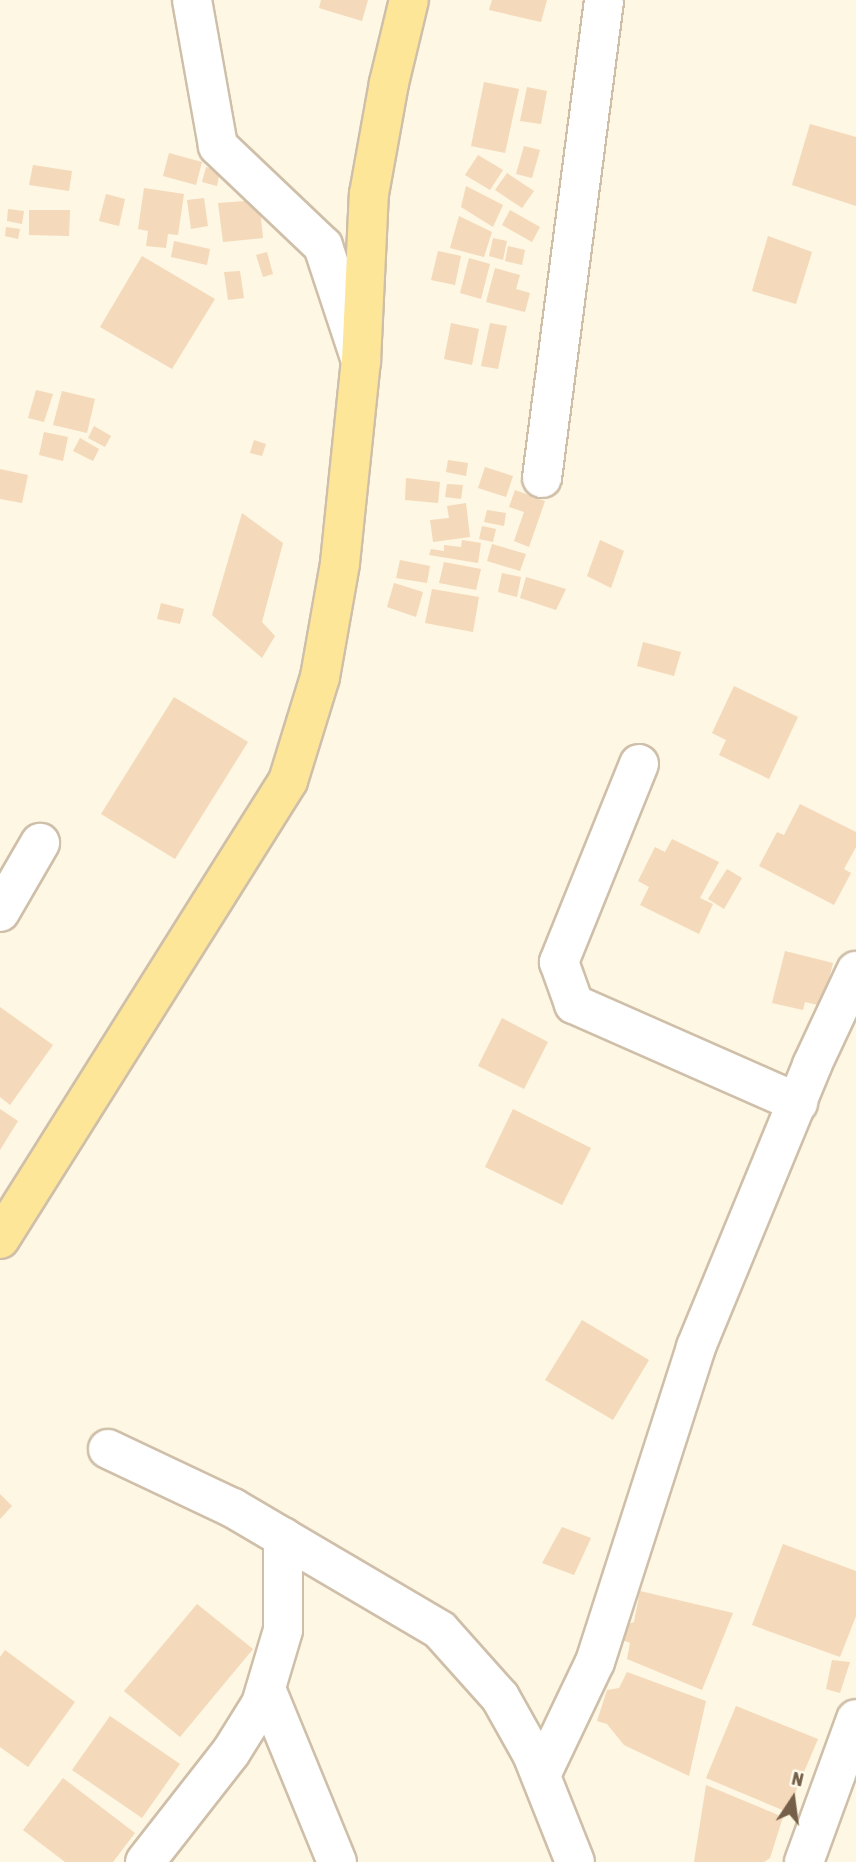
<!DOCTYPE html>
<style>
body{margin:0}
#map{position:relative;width:856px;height:1862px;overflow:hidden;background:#fdf7e3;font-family:"Asap Condensed",sans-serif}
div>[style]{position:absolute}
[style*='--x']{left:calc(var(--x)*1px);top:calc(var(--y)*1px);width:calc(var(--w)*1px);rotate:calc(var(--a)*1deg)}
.building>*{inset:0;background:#f4d9ba}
.roads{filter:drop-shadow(2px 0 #cfbfa9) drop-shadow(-2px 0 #cfbfa9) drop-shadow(0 2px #cfbfa9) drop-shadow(0 -2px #cfbfa9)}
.minor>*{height:38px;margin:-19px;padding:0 19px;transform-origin:19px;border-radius:19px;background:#fff}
.major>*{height:38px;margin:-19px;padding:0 19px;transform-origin:19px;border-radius:19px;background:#fee699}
span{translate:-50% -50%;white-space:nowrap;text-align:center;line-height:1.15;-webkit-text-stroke:5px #fffaea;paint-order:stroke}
.north{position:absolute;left:758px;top:1764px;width:70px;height:70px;-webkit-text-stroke:5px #fffaea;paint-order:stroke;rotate:13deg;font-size:19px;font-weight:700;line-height:28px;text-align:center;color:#765f48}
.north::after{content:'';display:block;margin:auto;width:24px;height:32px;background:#765f48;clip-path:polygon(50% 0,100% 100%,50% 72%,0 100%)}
</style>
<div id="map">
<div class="building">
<div style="clip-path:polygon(321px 0,368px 0,362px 21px,319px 8px)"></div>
<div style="clip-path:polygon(492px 0,547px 0,541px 22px,489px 10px)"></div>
<div style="clip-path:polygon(484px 82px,519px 89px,505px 153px,471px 146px)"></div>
<div style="clip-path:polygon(527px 87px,547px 91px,541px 124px,520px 121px)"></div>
<div style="clip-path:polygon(810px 124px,856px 137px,856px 206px,792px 185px)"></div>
<div style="clip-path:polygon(524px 146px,540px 150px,532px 178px,516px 174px)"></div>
<div style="clip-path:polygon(169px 153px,202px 162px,196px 185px,163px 176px)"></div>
<div style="clip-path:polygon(478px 155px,503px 170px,490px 190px,465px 175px)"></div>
<div style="clip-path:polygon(33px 165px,72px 171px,69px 191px,29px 185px)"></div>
<div style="clip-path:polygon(206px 167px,220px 171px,217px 186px,202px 182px)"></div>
<div style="clip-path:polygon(507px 173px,534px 191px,522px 208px,495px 190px)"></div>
<div style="clip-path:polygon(466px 186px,503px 205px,493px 227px,461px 207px)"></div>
<div style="clip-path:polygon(144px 188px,184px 194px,178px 235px,168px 234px,166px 248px,146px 246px,148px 231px,138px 229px)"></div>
<div style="clip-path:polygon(106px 194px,125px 199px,119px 226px,99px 221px)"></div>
<div style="clip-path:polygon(204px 198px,208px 226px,191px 229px,187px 200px)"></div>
<div style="clip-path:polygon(259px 200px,263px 238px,223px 242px,218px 203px)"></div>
<div style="clip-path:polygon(8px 209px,24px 211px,22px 224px,7px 221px)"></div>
<div style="clip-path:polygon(29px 210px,70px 210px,69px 236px,29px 235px)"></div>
<div style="clip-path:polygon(510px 210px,540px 227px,532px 242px,502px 225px)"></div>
<div style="clip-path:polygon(459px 216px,492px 232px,484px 257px,450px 248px)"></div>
<div style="clip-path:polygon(6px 227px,20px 229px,18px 239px,5px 236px)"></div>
<div style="clip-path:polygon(768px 236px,812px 252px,796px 304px,752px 291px)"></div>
<div style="clip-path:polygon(493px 238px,507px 241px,503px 260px,489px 256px)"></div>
<div style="clip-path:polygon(174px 241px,210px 249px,207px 265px,171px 257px)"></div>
<div style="clip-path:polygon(508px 246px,525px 250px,522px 265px,505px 261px)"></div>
<div style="clip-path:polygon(438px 251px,461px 256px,455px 285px,431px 280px)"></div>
<div style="clip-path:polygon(267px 252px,273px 274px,263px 277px,256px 255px)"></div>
<div style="clip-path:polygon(142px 256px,215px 299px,172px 369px,100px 327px)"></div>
<div style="clip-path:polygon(469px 258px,490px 264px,481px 299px,460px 293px)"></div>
<div style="clip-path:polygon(495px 268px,520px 275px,516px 289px,530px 293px,525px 312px,486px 302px)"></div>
<div style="clip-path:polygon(240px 271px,244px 298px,228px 300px,224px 272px)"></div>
<div style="clip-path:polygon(451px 323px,479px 329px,472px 365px,444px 359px)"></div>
<div style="clip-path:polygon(490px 323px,507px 326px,498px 369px,481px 366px)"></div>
<div style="clip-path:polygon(36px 390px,53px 394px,44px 422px,28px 418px)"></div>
<div style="clip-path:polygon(62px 391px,95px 399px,87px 433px,53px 425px)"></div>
<div style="clip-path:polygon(94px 426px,111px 436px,105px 447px,88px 438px)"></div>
<div style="clip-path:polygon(44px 432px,68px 437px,63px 461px,39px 455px)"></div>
<div style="clip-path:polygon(80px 438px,99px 449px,93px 461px,73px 451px)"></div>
<div style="clip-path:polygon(254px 440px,266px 444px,262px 456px,250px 453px)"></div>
<div style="clip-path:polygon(448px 460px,468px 463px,466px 476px,446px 472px)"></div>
<div style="clip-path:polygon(485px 467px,513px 476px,506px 497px,478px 488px)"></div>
<div style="clip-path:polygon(0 469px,28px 475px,22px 503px,0 499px)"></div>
<div style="clip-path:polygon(406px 478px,440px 482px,438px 503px,405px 500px)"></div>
<div style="clip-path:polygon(447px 484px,463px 485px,461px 499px,445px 497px)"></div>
<div style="clip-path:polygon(515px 490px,545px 501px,529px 547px,514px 541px,524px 512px,509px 507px)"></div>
<div style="clip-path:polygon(466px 503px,470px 537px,433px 542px,430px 520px,449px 518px,447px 506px)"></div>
<div style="clip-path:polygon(487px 510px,506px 513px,504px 526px,484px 522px)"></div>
<div style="clip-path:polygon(242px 513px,283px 543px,262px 622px,275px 636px,262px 658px,212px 615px)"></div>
<div style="clip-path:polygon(482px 526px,496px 529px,493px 542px,479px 539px)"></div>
<div style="clip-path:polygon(462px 540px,481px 543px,478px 563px,429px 555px,431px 549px,444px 551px,444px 545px,461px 547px)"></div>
<div style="clip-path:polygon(600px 540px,624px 551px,611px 588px,587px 576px)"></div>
<div style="clip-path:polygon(492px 544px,526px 554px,520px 571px,487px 561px)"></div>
<div style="clip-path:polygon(400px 560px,430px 566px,427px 583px,396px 578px)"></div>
<div style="clip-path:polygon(444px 562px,481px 569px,476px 590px,439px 583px)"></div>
<div style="clip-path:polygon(502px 573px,521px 577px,517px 597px,498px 592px)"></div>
<div style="clip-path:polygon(526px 577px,566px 589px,556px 610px,520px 598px)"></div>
<div style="clip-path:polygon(394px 583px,423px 592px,416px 617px,387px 607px)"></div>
<div style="clip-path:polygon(432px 589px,479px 597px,473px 632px,425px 623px)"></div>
<div style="clip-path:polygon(161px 603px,184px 609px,180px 624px,157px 619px)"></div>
<div style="clip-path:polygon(643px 642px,681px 652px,674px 676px,637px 666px)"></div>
<div style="clip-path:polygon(734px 686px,798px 717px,769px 779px,719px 755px,726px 740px,712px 733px)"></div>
<div style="clip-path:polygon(174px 697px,248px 742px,175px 859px,101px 814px)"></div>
<div style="clip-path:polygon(800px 804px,856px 832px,856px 847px,844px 869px,851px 873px,834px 905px,759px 866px,777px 832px,784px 835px)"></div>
<div style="clip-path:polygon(672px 839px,719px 862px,700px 898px,713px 904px,699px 934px,640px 905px,649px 887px,638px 881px,655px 847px,665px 852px)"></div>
<div style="clip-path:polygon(727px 869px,742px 878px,724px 909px,708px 899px)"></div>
<div style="clip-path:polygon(785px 951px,833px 963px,822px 1006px,805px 1002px,803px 1010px,772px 1003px)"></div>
<div style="clip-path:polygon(0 1007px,53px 1045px,10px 1105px,0 1097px)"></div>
<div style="clip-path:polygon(502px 1018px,548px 1042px,524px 1089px,478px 1066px)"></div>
<div style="clip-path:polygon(0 1109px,18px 1121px,0 1150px)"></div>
<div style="clip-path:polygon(513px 1109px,591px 1148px,562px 1205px,485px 1167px)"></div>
<div style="clip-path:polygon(582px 1320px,649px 1360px,613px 1420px,545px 1380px)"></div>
<div style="clip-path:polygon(0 1494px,12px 1506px,0 1519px)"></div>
<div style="clip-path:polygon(562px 1527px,591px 1538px,574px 1575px,542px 1563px)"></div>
<div style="clip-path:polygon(783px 1544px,856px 1571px,856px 1616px,840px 1657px,752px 1625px)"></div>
<div style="clip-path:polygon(640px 1591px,733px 1613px,702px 1690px,627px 1659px,630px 1643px,620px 1639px,622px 1626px,634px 1622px)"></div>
<div style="clip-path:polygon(197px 1604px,253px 1649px,180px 1737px,124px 1691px)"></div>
<div style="clip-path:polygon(5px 1650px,75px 1702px,28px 1767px,0 1747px,0 1657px)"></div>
<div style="clip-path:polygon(832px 1660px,850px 1662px,840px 1693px,826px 1689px)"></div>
<div style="clip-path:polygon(627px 1672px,706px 1701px,689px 1776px,624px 1745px,607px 1724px,597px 1721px,607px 1690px,619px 1688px)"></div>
<div style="clip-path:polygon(736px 1706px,818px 1739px,787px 1812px,706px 1778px)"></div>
<div style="clip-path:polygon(110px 1716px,180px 1764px,142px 1818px,72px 1770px)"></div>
<div style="clip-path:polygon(63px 1778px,135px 1833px,113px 1862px,65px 1862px,23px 1830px)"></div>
<div style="clip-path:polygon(706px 1785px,783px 1817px,770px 1858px,764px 1862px,694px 1862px)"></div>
</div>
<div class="roads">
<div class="minor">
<div style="--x:192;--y:0;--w:148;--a:79.9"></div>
<div style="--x:218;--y:146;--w:145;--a:43.6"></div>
<div style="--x:323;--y:246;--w:121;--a:71.7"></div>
<div style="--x:542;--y:478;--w:482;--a:-82.6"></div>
<div style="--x:639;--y:764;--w:214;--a:112"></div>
<div style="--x:559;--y:962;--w:45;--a:70.3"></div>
<div style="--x:574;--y:1004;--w:245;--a:23.8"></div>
<div style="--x:0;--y:912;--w:80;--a:-59.9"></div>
<div style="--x:108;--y:1449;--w:138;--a:25.3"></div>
<div style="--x:233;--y:1508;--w:240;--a:30.5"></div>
<div style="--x:440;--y:1630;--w:90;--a:48.2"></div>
<div style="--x:500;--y:1697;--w:65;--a:60.7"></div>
<div style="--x:532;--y:1754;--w:116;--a:68.3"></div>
<div style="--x:266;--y:1689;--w:187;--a:67.7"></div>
<div style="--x:541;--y:1775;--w:125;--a:-64.5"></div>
<div style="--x:595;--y:1662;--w:331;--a:-72.2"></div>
<div style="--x:696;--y:1347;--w:305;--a:-67.6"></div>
<div style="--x:812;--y:1065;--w:104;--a:-64.9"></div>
<div style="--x:145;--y:1862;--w:140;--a:-52"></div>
<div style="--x:231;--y:1752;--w:57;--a:-58"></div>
<div style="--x:261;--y:1704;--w:77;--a:-73.4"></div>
<div style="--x:283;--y:1630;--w:93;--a:-90"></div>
<div style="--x:804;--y:1862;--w:152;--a:-70"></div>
</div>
<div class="major">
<div style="--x:0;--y:1239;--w:541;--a:-57.84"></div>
<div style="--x:288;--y:781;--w:109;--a:-72.9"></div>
<div style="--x:320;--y:677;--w:116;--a:-80"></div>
<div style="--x:340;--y:563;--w:203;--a:-84.1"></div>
<div style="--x:361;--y:361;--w:167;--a:-87.3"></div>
<div style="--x:369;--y:194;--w:113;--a:-79.8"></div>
<div style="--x:389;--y:83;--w:85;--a:-76.5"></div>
</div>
</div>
<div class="north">N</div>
</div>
